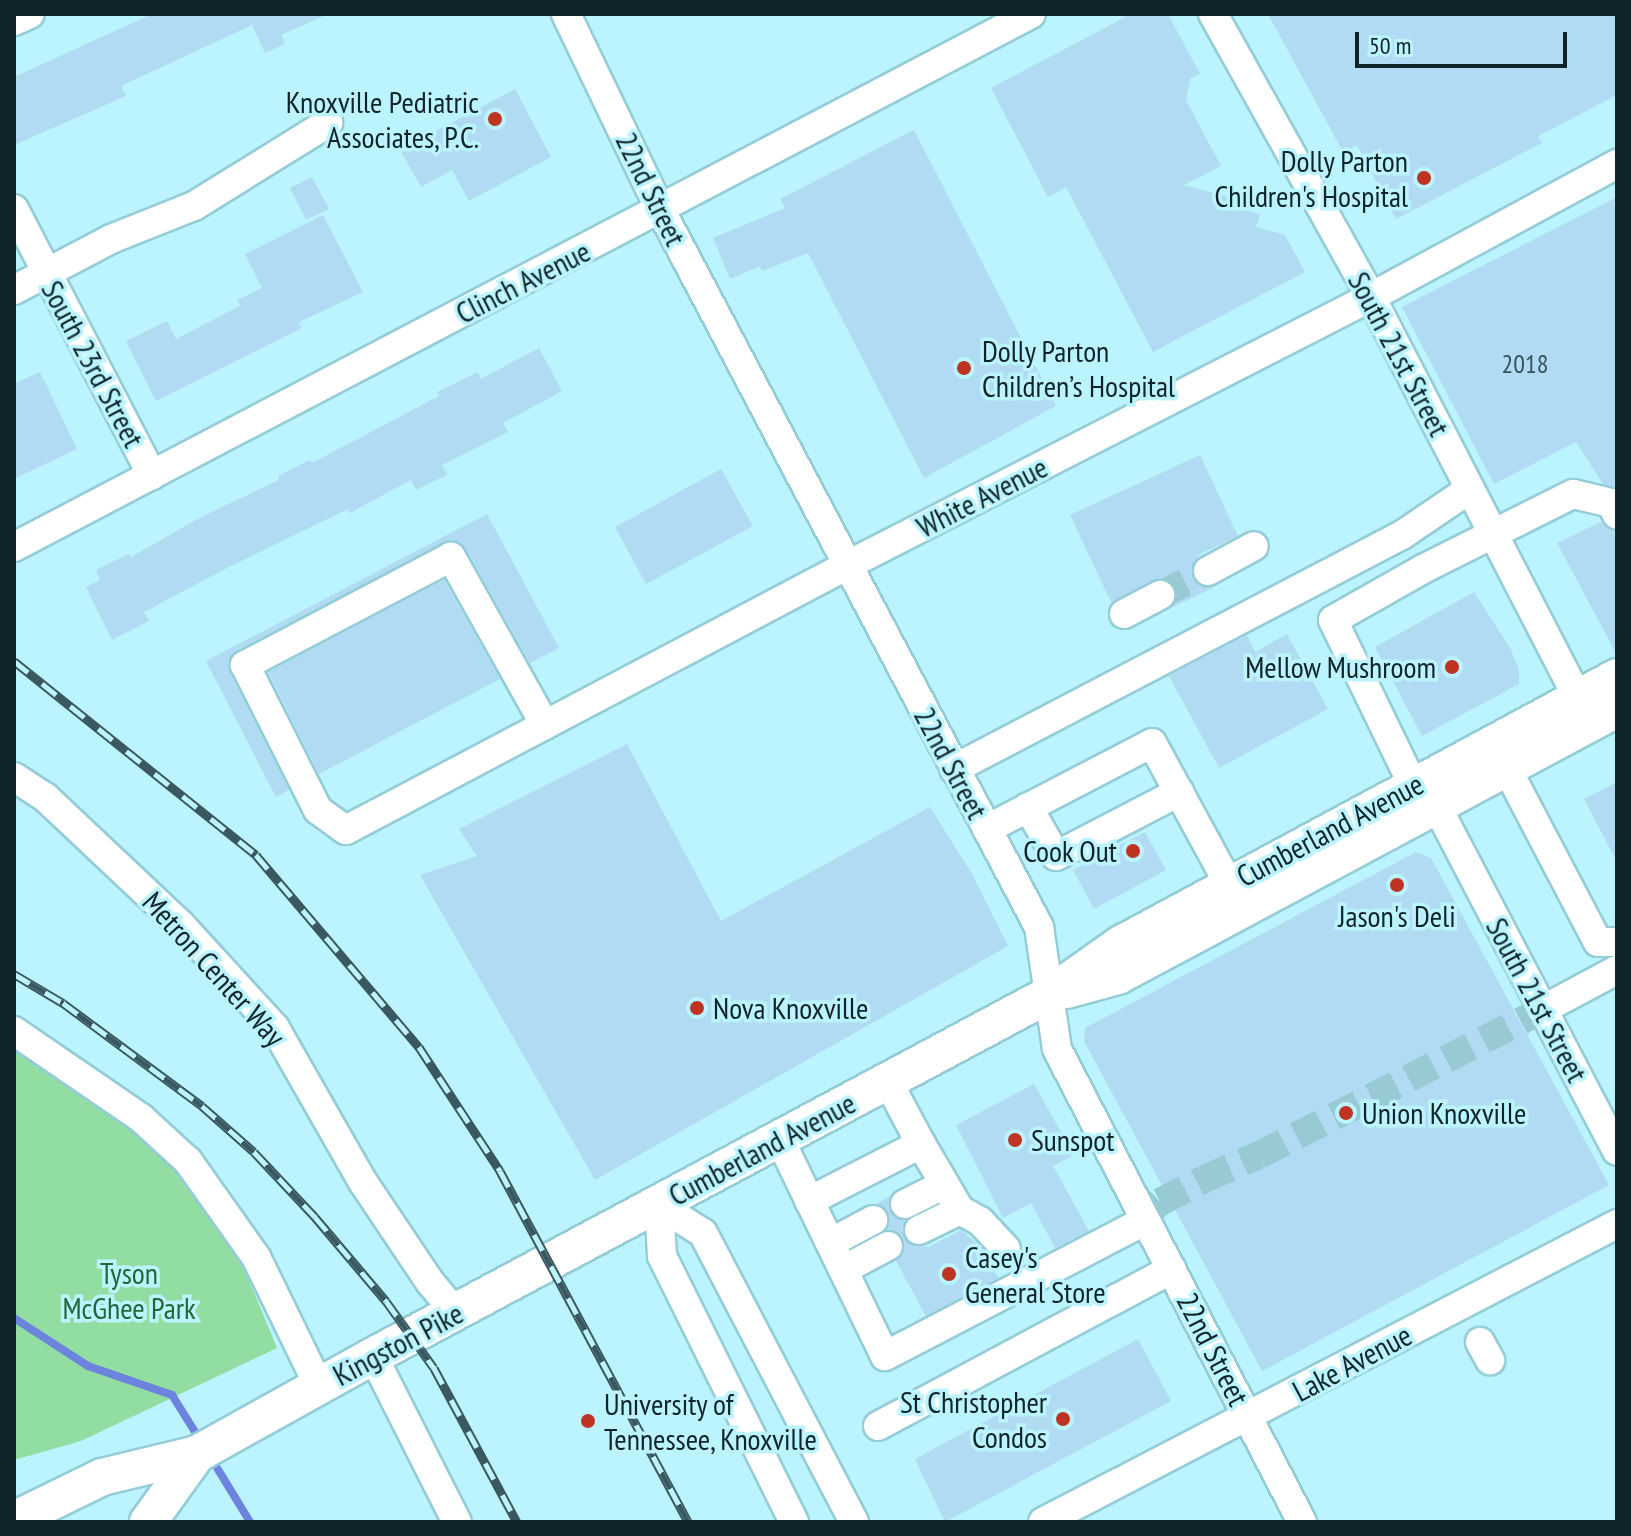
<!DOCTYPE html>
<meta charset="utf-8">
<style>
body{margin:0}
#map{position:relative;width:1631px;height:1536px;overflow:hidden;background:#bbf4ff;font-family:"PT Sans Narrow",sans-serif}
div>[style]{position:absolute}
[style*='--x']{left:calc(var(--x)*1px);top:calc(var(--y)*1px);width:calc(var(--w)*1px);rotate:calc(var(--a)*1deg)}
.green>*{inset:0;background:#91dda2}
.stream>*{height:8px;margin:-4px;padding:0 4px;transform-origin:4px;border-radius:4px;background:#6c84de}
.building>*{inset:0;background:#b0dbf2}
.minor-tunnel>*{height:28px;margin-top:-14px;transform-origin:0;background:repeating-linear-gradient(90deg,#98cad4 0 28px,transparent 0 42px)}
.roads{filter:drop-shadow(2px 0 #94ccd7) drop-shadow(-2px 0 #94ccd7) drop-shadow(0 2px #94ccd7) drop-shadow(0 -2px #94ccd7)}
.minor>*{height:28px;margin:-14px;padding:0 14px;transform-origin:14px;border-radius:14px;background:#fff}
.major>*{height:36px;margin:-18px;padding:0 18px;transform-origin:18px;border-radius:18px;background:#fff}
.rail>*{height:9px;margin-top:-4.5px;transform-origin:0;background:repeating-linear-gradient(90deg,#bbf4ff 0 18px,#39585f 0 36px);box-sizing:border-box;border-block:2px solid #39585f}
.dots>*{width:22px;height:22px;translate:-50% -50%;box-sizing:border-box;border:4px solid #bbf4ff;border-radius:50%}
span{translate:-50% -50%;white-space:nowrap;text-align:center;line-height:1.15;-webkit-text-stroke:7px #bbf4ff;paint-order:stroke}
.number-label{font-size:26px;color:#36525b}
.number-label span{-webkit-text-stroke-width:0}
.poi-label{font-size:30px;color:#0e2429}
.right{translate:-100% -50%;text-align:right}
.left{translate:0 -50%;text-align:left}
.street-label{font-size:30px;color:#0e2429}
.park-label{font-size:30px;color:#236638}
.frame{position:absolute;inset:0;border:16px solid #0e2429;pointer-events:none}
.scale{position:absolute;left:1355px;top:32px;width:212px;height:36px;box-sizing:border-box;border:4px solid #0e2429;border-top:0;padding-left:10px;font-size:24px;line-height:28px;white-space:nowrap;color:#0e2429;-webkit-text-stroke:6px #bbf4ff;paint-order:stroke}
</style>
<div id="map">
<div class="green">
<div style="clip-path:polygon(14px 1051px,107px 1105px,195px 1182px,232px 1239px,277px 1348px,81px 1441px,14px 1460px)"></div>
</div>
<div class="stream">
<div style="--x:14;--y:1318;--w:88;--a:33"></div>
<div style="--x:88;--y:1366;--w:89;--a:19"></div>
<div style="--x:172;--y:1395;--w:57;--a:58"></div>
<div style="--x:211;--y:1458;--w:75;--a:58.6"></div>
</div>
<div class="building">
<div style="clip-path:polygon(152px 14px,328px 14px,281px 35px,285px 44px,265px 53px,252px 25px,121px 86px,126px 96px,14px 145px,14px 77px)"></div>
<div style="clip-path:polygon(1131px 14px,1168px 14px,1200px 74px,1190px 79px,1186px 100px,1221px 166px,1184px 185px,1235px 199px,1233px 207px,1260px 214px,1256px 227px,1285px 235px,1305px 272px,1153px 352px,1066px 187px,1048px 197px,991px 88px)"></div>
<div style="clip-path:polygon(1268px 14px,1617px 14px,1617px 95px,1538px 136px,1542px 143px,1396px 219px,1357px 145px,1343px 152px)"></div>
<div style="clip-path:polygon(515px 89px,551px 157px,469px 201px,452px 170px,421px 187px,400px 150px)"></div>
<div style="clip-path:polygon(914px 130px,1056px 406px,924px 478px,808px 253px,762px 271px,760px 266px,730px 279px,713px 238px,785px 208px,780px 199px)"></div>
<div style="clip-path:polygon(312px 177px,329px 209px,306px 220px,290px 188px)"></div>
<div style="clip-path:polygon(1617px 197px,1617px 487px,1603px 484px,1576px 442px,1494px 484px,1402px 307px)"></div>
<div style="clip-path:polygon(323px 215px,363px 292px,299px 322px,302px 328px,156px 401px,126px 341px,167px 321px,176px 339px,240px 306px,237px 300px,262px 288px,245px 254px)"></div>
<div style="clip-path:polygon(539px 348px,562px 391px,503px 423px,508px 432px,442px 465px,447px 475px,416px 490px,411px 480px,350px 513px,348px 509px,227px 568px,144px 612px,149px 621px,112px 640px,86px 587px,100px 580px,96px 570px,129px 554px,131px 557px,203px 516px,279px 480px,278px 476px,310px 460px,312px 463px,439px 396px,437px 392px,478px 372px,481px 379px)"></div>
<div style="clip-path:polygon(40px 372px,77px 449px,14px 479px,14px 384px)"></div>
<div style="clip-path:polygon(1200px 455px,1238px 536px,1200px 554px,1193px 563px,1194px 580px,1200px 586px,1215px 587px,1169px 609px,1177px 596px,1175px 588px,1160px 578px,1111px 602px,1070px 515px)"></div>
<div style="clip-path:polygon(721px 469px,753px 526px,646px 584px,615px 527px)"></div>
<div style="clip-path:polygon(487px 514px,559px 648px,530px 663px,466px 549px,451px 540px,237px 650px,228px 663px,230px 673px,289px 790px,276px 797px,206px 661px)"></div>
<div style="clip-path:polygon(1601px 522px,1607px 529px,1617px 532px,1617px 655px,1557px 543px)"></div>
<div style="clip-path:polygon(444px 580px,500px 679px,319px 774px,268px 672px)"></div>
<div style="clip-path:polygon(1474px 592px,1510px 648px,1519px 670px,1519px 684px,1422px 736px,1375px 647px)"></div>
<div style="clip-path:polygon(1287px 634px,1328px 709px,1219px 768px,1169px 676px,1247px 635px,1255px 652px)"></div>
<div style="clip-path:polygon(627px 744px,721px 921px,930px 807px,972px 874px,1008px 946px,595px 1180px,420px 875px,477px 856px,459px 829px)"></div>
<div style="clip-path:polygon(1617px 782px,1617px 862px,1584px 799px)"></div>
<div style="clip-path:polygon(1145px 832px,1166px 870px,1094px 909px,1073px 870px)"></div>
<div style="clip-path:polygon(1416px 852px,1431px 858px,1609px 1185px,1262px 1371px,1084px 1041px,1085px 1028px)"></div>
<div style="clip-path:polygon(1034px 1084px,1074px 1155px,1053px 1166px,1089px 1231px,1055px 1248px,1031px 1203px,1003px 1218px,956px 1125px)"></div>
<div style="clip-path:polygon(890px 1196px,890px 1211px,905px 1221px,902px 1230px,909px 1244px,929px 1247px,961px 1230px,982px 1248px,998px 1278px,926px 1316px,896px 1261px,903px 1254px,903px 1239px,896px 1231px,887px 1229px,888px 1213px,876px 1204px)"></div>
<div style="clip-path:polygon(1138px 1339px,1171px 1401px,945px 1522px,915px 1459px)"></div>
</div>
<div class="minor-tunnel">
<div style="--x:1160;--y:595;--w:54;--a:-26.6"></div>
<div style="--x:1144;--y:1217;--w:22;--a:-43"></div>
<div style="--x:1160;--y:1202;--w:50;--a:-27.6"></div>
<div style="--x:1204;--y:1179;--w:60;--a:-23.6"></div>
<div style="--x:1259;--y:1155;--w:318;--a:-27.1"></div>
</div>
<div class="roads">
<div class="minor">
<div style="--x:566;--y:14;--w:219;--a:64.3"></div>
<div style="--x:661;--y:211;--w:810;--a:62.17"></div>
<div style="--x:1039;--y:927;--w:123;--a:81.6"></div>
<div style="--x:1057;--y:1049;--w:533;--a:62.62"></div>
<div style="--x:1213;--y:14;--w:324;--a:60.8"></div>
<div style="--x:1371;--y:297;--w:451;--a:62.7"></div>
<div style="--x:14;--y:21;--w:17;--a:-24"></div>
<div style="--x:14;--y:209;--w:300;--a:62.6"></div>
<div style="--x:14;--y:290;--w:110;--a:-27.7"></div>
<div style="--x:111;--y:239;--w:89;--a:-21.7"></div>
<div style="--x:194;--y:206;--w:158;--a:-31.8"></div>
<div style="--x:14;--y:547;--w:1148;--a:-27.66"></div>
<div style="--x:1208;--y:571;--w:52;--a:-28.5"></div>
<div style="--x:1124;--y:614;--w:41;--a:-27.8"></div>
<div style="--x:545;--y:725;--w:193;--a:-119.2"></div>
<div style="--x:451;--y:557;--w:233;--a:152.3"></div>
<div style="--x:245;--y:665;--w:162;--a:63.3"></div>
<div style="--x:318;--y:810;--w:34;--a:36"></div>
<div style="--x:346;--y:830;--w:565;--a:-27.83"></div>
<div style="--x:846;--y:566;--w:590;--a:-27.13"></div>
<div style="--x:1371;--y:297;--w:280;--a:-28.4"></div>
<div style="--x:954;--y:769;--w:505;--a:-27.58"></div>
<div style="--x:1402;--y:535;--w:82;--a:-34.1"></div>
<div style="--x:1507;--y:769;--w:195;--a:62.3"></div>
<div style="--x:1598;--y:942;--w:19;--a:0"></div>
<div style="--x:14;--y:777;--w:37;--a:33"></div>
<div style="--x:45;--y:797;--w:187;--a:43.3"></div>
<div style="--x:181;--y:925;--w:139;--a:47.6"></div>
<div style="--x:275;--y:1028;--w:177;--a:60.3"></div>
<div style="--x:363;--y:1182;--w:120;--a:56.2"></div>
<div style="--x:430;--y:1282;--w:40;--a:50"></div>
<div style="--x:1413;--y:785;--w:183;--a:-115.9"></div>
<div style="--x:1333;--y:620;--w:103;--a:-29.5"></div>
<div style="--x:1423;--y:569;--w:168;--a:-26.6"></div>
<div style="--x:1573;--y:494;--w:39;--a:13"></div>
<div style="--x:1611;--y:503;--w:13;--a:63"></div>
<div style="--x:1436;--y:805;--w:390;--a:62.4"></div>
<div style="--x:1028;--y:807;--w:56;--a:60.3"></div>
<div style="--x:1056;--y:856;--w:139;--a:-27.5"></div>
<div style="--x:987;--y:829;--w:186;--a:-27.5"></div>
<div style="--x:1152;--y:743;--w:161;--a:61.4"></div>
<div style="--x:1542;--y:1010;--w:85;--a:-28.1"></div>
<div style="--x:14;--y:1031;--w:154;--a:34.4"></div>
<div style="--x:141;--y:1118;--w:64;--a:42.5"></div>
<div style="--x:188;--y:1161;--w:118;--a:54.7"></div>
<div style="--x:256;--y:1257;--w:144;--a:64"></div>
<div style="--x:888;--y:1082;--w:70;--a:62"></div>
<div style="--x:780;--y:1140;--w:240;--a:64.1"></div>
<div style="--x:885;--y:1356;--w:294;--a:-27.5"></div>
<div style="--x:809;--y:1201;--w:126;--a:-27"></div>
<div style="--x:921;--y:1144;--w:77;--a:59.4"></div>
<div style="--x:960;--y:1210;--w:23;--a:29"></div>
<div style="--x:980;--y:1221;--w:38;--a:47"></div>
<div style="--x:905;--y:1204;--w:42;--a:-26.6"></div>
<div style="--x:659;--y:1205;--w:52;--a:32.5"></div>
<div style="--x:703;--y:1233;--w:326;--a:62.4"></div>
<div style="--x:659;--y:1205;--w:51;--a:86.6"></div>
<div style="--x:662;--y:1256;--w:297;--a:63.6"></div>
<div style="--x:919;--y:1230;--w:46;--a:-26"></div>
<div style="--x:830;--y:1243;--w:49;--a:-28.1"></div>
<div style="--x:843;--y:1270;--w:51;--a:-28.1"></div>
<div style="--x:1480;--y:1342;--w:21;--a:61"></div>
<div style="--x:373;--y:1356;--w:186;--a:63.2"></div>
<div style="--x:878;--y:1426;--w:333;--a:-28.1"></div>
<div style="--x:1043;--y:1522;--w:647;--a:-27.44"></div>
</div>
<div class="major">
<div style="--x:1067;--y:990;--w:53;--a:-15.4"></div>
<div style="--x:1118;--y:976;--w:566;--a:-28.15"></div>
<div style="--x:14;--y:1520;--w:98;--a:-26"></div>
<div style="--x:102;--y:1477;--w:98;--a:-13.6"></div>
<div style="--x:197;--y:1454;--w:201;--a:-29.1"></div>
<div style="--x:373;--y:1356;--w:768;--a:-28.13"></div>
<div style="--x:1050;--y:994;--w:87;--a:-35.2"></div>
<div style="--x:1121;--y:944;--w:563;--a:-28.29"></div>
<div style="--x:148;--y:1522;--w:84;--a:-54.2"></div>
</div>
</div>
<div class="rail">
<div style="--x:14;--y:661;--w:310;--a:38.7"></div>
<div style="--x:256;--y:855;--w:252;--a:49.7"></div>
<div style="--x:419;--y:1047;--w:148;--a:56.8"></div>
<div style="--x:500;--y:1171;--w:398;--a:61.8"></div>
<div style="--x:14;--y:974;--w:57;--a:30.6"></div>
<div style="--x:63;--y:1003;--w:173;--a:36.5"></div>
<div style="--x:202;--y:1106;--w:69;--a:41.5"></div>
<div style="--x:254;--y:1152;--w:89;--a:46.8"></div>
<div style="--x:315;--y:1217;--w:110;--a:49.8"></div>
<div style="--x:386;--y:1301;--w:82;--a:54.4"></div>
<div style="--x:434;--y:1368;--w:175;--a:61.7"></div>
</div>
<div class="dots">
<div style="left:495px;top:119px;background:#bf3322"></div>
<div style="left:1424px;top:178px;background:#bf3322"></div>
<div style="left:964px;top:368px;background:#bf3322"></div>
<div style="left:1452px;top:667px;background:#bf3322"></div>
<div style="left:1133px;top:851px;background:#bf3322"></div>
<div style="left:1397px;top:885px;background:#bf3322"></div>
<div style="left:697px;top:1008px;background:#bf3322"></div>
<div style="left:1346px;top:1113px;background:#bf3322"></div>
<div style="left:1015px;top:1140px;background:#bf3322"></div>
<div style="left:949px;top:1274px;background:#bf3322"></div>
<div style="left:1063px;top:1419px;background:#bf3322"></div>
<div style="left:588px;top:1421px;background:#bf3322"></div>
</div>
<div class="number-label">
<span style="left:1525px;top:364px">2018</span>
</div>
<div class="poi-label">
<span class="right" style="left:479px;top:119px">Knoxville Pediatric<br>Associates, P.C.</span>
<span class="right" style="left:1408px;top:178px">Dolly Parton<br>Children's Hospital</span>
<span class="left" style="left:982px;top:368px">Dolly Parton<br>Children’s Hospital</span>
<span class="right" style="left:1436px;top:667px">Mellow Mushroom</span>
<span class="right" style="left:1117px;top:851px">Cook Out</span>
<span style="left:1397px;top:916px">Jason's Deli</span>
<span class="left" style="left:713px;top:1008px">Nova Knoxville</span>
<span class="left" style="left:1362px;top:1113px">Union Knoxville</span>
<span class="left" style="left:1031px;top:1140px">Sunspot</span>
<span class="left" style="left:965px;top:1274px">Casey's<br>General Store</span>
<span class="right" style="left:1047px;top:1419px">St Christopher<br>Condos</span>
<span class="left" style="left:604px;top:1421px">University of<br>Tennessee, Knoxville</span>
</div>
<div class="street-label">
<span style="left:651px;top:189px;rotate:64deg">22nd Street</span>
<span style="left:523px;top:282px;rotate:-27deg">Clinch Avenue</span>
<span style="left:1399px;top:354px;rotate:62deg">South 21st Street</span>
<span style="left:93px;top:364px;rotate:62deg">South 23rd Street</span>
<span style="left:982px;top:497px;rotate:-27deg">White Avenue</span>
<span style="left:951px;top:763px;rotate:62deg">22nd Street</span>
<span style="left:1330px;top:830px;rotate:-28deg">Cumberland Avenue</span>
<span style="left:214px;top:969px;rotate:48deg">Metron Center Way</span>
<span style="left:1537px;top:1000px;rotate:62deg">South 21st Street</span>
<span style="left:762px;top:1149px;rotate:-28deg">Cumberland Avenue</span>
<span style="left:398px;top:1344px;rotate:-28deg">Kingston Pike</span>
<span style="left:1213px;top:1349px;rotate:63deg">22nd Street</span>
<span style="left:1352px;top:1363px;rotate:-28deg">Lake Avenue</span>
</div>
<div class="park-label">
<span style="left:129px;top:1290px">Tyson<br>McGhee Park</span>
</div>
<div class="frame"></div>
<div class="scale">50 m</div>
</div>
